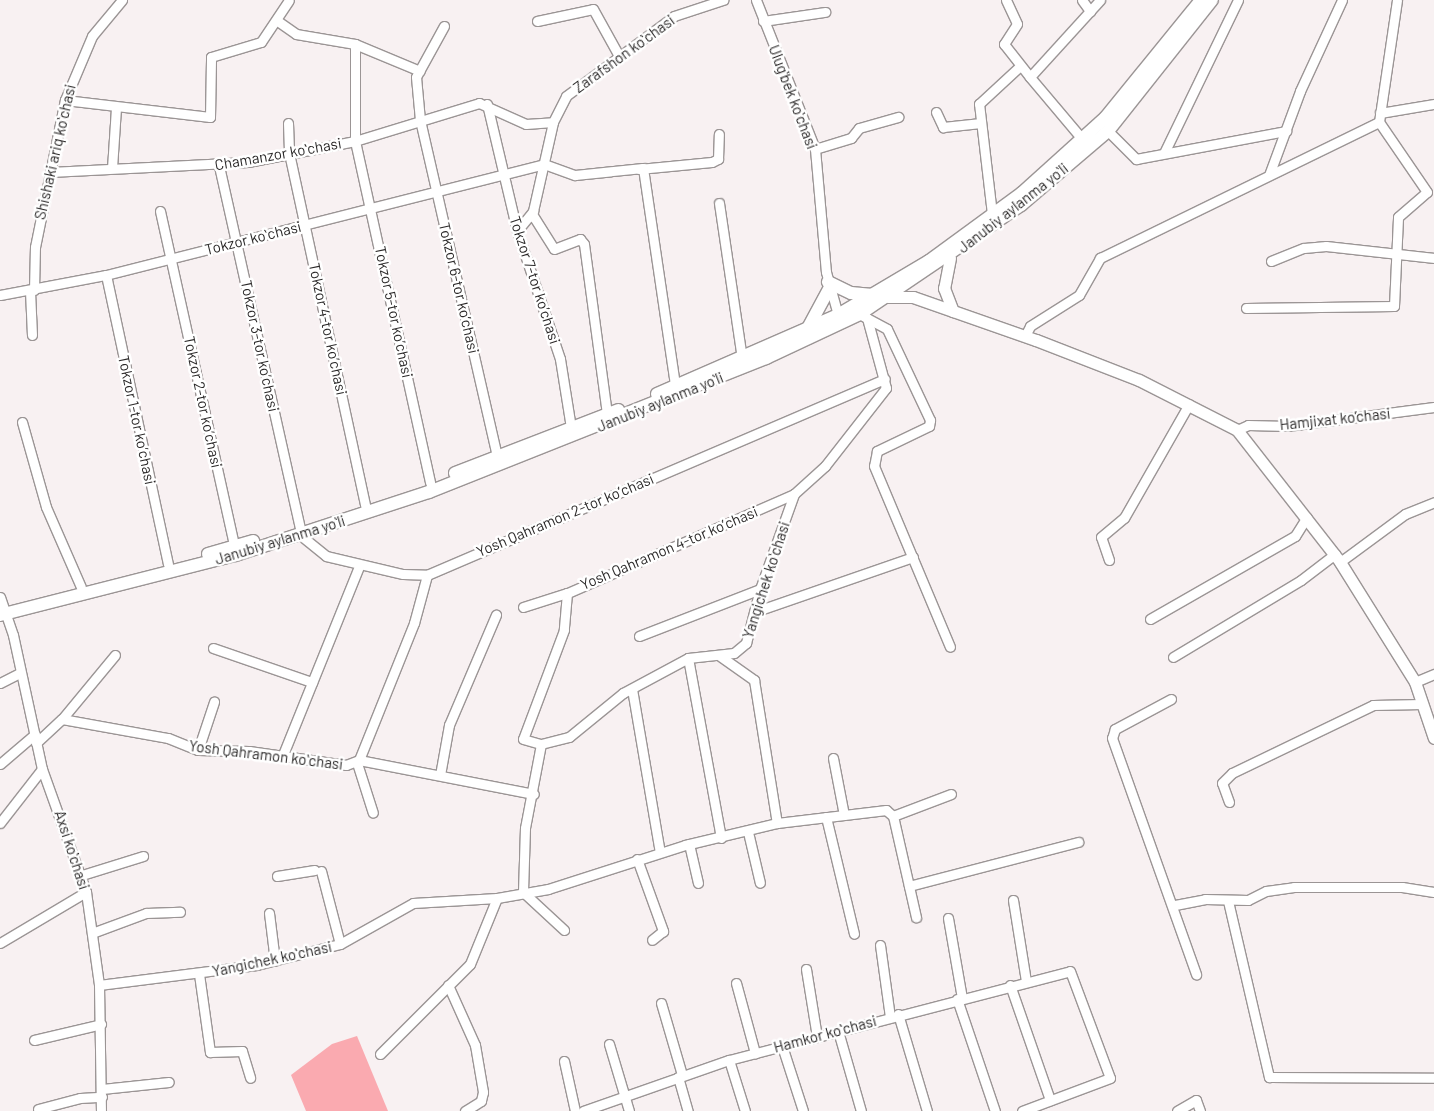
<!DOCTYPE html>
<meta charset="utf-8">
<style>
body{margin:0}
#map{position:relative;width:1434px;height:1111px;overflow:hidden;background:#f8f1f2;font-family:Barlow,sans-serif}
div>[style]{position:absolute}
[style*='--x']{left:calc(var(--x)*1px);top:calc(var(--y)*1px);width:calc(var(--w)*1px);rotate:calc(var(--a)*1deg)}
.green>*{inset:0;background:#faaab0}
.roads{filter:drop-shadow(1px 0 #9b9595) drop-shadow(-1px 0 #9b9595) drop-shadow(0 1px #9b9595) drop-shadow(0 -1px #9b9595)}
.minor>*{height:9px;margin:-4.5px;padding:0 4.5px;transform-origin:4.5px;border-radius:4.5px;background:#fff}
.major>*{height:11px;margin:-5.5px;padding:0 5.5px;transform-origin:5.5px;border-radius:5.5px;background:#fff}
.highway>*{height:12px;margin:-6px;padding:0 6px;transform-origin:6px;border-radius:6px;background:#fff}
span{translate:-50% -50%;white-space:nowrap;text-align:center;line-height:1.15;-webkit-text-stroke:5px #fff;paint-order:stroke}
.street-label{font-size:15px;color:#2a2828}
</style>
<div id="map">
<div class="green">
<div style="clip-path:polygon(357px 1036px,388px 1111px,306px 1111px,291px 1075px,332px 1044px)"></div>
</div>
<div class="roads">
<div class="minor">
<div style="--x:756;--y:0;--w:160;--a:68.4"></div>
<div style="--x:815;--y:149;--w:123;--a:84.9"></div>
<div style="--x:826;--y:272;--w:45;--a:74.4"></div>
<div style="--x:1006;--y:0;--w:26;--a:65"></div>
<div style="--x:1017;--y:24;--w:24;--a:123"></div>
<div style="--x:1004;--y:44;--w:42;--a:51.8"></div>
<div style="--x:1082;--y:0;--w:14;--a:54"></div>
<div style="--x:537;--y:21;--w:57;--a:-12.1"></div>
<div style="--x:593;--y:9;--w:54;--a:61"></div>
<div style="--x:763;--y:21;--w:63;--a:-8.3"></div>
<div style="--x:279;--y:22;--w:21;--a:35"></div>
<div style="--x:296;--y:34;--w:60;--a:9.6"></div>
<div style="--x:355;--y:44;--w:70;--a:22.6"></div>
<div style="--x:444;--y:26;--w:58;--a:118.8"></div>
<div style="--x:416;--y:77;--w:43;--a:84.7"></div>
<div style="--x:420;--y:120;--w:346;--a:77.1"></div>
<div style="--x:355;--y:44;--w:97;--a:90"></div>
<div style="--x:355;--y:141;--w:350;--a:77.6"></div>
<div style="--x:65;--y:100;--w:146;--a:6.7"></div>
<div style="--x:210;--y:117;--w:60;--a:-89"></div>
<div style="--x:211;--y:57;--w:52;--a:-16.7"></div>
<div style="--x:261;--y:42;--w:50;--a:-56.3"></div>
<div style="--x:487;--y:104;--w:130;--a:76.7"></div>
<div style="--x:517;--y:231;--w:135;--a:71.4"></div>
<div style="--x:560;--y:359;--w:70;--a:80.9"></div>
<div style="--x:936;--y:112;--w:17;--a:65"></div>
<div style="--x:943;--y:127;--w:38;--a:-6"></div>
<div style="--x:1380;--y:113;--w:55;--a:-9.5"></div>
<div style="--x:288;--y:123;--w:30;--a:88"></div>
<div style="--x:289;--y:153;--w:361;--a:77.8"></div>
<div style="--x:1108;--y:131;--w:40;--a:45"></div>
<div style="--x:1136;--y:159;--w:153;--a:-10.6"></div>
<div style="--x:1083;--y:140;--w:82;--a:-130.1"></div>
<div style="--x:1030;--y:77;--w:104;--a:-47.7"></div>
<div style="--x:815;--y:149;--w:38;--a:-17"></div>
<div style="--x:851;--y:138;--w:13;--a:-51"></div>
<div style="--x:859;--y:128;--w:41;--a:-15.8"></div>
<div style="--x:1164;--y:153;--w:170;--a:-64.2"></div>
<div style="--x:219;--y:166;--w:370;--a:77.4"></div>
<div style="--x:112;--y:168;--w:61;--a:-86.2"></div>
<div style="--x:639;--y:169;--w:73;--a:-5.5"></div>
<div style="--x:712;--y:162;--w:7;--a:-27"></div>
<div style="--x:718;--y:159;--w:25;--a:-88"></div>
<div style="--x:50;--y:172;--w:198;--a:-2.9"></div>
<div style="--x:248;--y:162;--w:109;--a:-11.1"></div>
<div style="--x:355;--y:141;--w:130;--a:-17"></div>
<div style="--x:479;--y:103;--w:51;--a:24.1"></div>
<div style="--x:526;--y:124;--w:27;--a:-4"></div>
<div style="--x:1269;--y:175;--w:90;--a:-69.7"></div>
<div style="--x:1300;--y:91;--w:100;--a:-65.2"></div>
<div style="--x:719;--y:203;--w:157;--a:81.6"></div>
<div style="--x:160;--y:211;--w:343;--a:77.5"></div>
<div style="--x:992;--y:214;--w:111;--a:-96.7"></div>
<div style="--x:979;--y:104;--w:56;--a:-42.8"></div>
<div style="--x:529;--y:217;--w:4;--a:-45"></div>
<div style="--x:532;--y:214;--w:41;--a:57.8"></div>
<div style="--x:554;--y:249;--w:28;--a:-21"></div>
<div style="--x:580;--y:239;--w:6;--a:51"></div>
<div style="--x:584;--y:244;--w:172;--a:82.3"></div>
<div style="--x:517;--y:231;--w:26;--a:-51"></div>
<div style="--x:533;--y:211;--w:91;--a:-77.3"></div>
<div style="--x:553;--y:122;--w:29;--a:-63"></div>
<div style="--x:566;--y:96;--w:134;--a:-36.5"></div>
<div style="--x:674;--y:16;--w:52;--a:-18.1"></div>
<div style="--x:1271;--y:261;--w:35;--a:-22"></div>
<div style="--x:1304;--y:248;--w:22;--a:-5"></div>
<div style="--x:1326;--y:246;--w:109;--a:6.3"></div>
<div style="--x:106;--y:275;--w:296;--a:77.9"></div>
<div style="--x:34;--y:290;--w:43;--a:-88.7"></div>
<div style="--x:35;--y:247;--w:150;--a:-78.5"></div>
<div style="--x:65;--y:100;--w:69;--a:-67.1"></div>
<div style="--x:92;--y:36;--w:47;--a:-50.2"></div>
<div style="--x:30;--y:291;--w:44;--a:87.4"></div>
<div style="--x:0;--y:295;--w:108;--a:-10.7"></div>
<div style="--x:106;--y:275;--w:452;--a:-14.2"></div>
<div style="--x:544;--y:164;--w:33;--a:20"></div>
<div style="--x:575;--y:175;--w:68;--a:-5.9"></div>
<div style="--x:643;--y:168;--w:220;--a:81.6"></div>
<div style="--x:1246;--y:308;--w:148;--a:-0.8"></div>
<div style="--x:1394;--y:306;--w:89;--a:-87.4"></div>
<div style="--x:1398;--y:217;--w:38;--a:-41"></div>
<div style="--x:1427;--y:192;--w:85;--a:-124.4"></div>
<div style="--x:863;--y:316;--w:27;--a:28"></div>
<div style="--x:887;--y:329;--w:101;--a:64.7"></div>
<div style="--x:930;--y:420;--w:6;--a:99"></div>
<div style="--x:929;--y:426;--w:58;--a:154.3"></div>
<div style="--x:877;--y:451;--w:15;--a:101"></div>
<div style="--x:874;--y:466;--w:196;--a:67.2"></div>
<div style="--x:1025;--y:336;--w:11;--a:-63"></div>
<div style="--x:1030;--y:326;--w:58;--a:-32.3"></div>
<div style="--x:1079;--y:295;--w:43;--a:-60.4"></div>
<div style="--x:1100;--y:258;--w:310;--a:-26"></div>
<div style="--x:1379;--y:122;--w:123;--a:-81.6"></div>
<div style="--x:22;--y:422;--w:88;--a:74.2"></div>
<div style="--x:46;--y:507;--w:87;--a:66.4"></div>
<div style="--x:1237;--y:430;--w:12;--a:-24"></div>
<div style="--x:1248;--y:425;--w:40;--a:1.4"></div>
<div style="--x:1288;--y:426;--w:147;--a:-7.4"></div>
<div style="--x:794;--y:494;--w:248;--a:156.4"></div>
<div style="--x:567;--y:593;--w:37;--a:95"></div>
<div style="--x:564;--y:630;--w:116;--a:110.6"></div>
<div style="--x:523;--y:739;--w:19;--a:16"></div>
<div style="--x:541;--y:744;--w:29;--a:-14"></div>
<div style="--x:569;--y:737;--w:70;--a:-39.2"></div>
<div style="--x:623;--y:693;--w:74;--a:-28.3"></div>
<div style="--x:688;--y:658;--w:46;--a:-6.2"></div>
<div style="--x:734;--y:653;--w:16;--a:-40"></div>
<div style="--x:746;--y:643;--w:56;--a:-75.5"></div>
<div style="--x:760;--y:589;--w:101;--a:-70.3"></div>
<div style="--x:794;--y:494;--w:42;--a:-42.1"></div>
<div style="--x:825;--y:466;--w:99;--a:-52"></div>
<div style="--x:886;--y:388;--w:73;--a:-105.2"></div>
<div style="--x:299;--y:534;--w:35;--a:39"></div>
<div style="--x:326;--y:556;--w:79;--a:13.2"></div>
<div style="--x:403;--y:574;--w:24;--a:2"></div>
<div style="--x:1109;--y:560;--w:24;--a:-109"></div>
<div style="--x:1101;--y:537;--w:30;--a:-40"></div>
<div style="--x:1124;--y:518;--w:131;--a:-60.3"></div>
<div style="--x:1340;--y:562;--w:81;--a:-36.4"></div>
<div style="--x:1405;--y:514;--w:31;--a:-22"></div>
<div style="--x:0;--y:597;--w:40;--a:71.1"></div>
<div style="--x:13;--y:635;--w:137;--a:77.8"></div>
<div style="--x:42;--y:769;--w:131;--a:70.3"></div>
<div style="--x:86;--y:892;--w:94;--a:82"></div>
<div style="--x:99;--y:985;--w:126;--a:89.1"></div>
<div style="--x:523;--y:607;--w:46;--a:-17.7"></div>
<div style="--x:757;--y:611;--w:165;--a:-19.1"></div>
<div style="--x:1150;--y:619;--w:167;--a:-29.8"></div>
<div style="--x:1295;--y:536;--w:22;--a:-58"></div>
<div style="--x:639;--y:636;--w:130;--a:-21.2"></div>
<div style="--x:213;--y:648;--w:105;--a:19"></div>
<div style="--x:720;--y:656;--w:42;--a:35.2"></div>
<div style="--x:754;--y:680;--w:145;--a:80.9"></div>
<div style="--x:1173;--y:657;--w:149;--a:-31"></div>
<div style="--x:1301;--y:580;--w:43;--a:-37.4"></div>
<div style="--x:688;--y:658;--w:183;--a:79.6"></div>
<div style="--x:1415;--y:682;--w:21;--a:-23"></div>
<div style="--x:0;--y:683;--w:22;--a:-27"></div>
<div style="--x:632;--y:689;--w:165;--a:80.3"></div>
<div style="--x:1171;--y:699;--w:64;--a:151.8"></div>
<div style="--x:1115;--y:729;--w:9;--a:108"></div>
<div style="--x:1112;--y:738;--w:251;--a:70.4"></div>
<div style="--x:62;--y:719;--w:83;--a:-50.4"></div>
<div style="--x:36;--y:743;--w:35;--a:-43"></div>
<div style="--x:62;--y:719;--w:108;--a:10.2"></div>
<div style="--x:168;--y:738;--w:32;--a:22"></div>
<div style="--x:198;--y:750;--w:51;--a:1.1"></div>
<div style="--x:249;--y:751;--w:98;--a:8.2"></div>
<div style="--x:346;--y:765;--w:14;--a:-21"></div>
<div style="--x:359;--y:760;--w:178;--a:11"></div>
<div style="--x:541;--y:744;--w:86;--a:100.8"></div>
<div style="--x:525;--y:828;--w:64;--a:91.8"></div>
<div style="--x:523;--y:892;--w:56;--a:42.8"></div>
<div style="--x:198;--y:750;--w:51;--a:-71.6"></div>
<div style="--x:282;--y:757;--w:206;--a:-68"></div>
<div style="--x:833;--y:758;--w:58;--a:79.1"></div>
<div style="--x:359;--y:760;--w:148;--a:-68.1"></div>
<div style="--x:414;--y:623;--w:50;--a:-74.8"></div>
<div style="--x:427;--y:575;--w:498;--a:-23.2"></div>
<div style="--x:357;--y:763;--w:52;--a:72.3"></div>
<div style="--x:0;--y:764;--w:46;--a:-40.6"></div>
<div style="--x:440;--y:775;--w:51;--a:-79.8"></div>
<div style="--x:449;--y:725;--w:120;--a:-66.9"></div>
<div style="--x:1229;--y:802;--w:20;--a:-110"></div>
<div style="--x:1222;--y:783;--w:14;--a:-45"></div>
<div style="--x:1232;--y:773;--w:157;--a:-25.7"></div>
<div style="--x:1373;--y:705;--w:49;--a:-1.2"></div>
<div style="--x:893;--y:816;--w:62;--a:-20.8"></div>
<div style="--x:826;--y:817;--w:120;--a:76.5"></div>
<div style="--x:0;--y:823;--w:68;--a:-52.1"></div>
<div style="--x:748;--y:832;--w:52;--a:76.8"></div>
<div style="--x:689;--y:844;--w:40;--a:77"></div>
<div style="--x:637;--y:859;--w:77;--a:70.1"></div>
<div style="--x:663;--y:931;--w:14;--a:141"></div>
<div style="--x:321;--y:871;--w:75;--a:75.4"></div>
<div style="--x:82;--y:875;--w:64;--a:-17.3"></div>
<div style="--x:277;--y:876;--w:38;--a:-9"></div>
<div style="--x:909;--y:886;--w:175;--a:-14.6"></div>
<div style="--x:1013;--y:900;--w:82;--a:80.9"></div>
<div style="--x:1228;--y:901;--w:181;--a:76.9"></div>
<div style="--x:1269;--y:1077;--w:165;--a:0.3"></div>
<div style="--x:1175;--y:905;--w:31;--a:-11"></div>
<div style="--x:1205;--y:899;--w:43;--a:1.3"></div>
<div style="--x:1248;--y:900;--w:20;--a:-27"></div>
<div style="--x:1266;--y:891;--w:28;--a:-8"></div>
<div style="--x:1294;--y:887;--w:108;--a:0"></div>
<div style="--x:1402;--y:887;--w:32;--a:9"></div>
<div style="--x:269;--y:913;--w:48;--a:82.9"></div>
<div style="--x:948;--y:918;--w:81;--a:80.1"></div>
<div style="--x:92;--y:933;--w:58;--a:-20.3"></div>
<div style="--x:146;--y:913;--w:34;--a:-2"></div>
<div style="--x:0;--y:943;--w:100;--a:-30.7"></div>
<div style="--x:880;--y:945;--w:73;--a:82.1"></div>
<div style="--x:806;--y:969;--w:69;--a:80.8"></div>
<div style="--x:199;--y:974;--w:79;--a:82"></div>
<div style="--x:210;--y:1052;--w:32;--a:-2"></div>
<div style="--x:242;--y:1051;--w:28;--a:73"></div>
<div style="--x:736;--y:983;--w:73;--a:74.8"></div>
<div style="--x:99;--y:985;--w:159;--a:-7.2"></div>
<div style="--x:257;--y:965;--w:86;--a:-14.2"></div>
<div style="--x:340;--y:944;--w:84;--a:-29.3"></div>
<div style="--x:413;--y:903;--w:84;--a:-3.4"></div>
<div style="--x:497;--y:898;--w:52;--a:-10"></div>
<div style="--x:548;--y:889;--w:144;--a:-17.8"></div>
<div style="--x:685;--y:845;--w:95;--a:-13.4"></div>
<div style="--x:777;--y:823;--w:110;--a:-6.8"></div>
<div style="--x:886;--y:810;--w:9;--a:41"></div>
<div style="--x:893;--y:816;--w:104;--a:77.2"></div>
<div style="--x:448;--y:985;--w:66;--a:65.8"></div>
<div style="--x:475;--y:1045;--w:48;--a:80.3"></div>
<div style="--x:483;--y:1092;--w:9;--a:103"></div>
<div style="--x:481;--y:1101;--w:19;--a:148"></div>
<div style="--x:1010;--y:985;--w:122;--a:70.8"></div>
<div style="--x:957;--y:999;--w:118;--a:71.3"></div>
<div style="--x:661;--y:1003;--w:75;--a:73.7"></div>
<div style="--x:898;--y:1014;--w:101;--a:73.4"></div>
<div style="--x:838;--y:1031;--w:83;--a:74"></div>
<div style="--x:34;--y:1040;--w:69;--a:-13.4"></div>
<div style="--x:609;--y:1044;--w:70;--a:73.4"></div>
<div style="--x:782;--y:1046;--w:68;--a:72.1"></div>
<div style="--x:380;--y:1054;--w:127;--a:-45"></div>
<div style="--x:470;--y:964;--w:71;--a:-67.8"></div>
<div style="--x:729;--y:1060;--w:53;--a:72.6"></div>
<div style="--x:564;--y:1061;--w:51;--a:77.6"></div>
<div style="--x:678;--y:1077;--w:35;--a:74"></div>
<div style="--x:102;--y:1089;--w:67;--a:-6"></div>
<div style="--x:38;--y:1109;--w:43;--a:-14.7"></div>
<div style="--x:80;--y:1098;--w:22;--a:-3"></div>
<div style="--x:583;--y:1111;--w:155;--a:-19.3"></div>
<div style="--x:729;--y:1060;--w:352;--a:-14.6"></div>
<div style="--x:1070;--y:971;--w:114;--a:69.5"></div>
<div style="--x:1110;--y:1078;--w:94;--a:159.4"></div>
<div style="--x:1177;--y:1111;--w:22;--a:-30"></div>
<div style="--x:1196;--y:1100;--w:12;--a:70"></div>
</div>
<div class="major">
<div style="--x:950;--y:258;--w:31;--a:101"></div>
<div style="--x:944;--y:288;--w:25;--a:69"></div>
<div style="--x:888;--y:297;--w:25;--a:0"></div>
<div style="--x:913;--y:297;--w:130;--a:19.3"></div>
<div style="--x:1036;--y:340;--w:110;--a:21.2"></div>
<div style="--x:1139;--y:380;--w:110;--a:27"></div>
<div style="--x:1237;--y:430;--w:167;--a:52"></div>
<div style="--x:1340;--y:562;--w:142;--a:58"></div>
<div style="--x:1415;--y:682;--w:59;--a:71.3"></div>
</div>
<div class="highway">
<div style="--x:828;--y:282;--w:25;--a:26"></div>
<div style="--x:851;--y:293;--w:22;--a:5"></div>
<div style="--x:808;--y:328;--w:44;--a:-61.7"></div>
<div style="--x:657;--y:394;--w:197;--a:-23.6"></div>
<div style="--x:838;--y:315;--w:106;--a:-30.7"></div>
<div style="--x:929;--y:261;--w:115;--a:-36.2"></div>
<div style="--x:1022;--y:193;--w:113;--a:-42.1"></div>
<div style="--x:1106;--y:117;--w:151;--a:-50.9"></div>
<div style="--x:455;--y:473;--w:175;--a:-21.1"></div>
<div style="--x:208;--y:554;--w:47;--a:-16.1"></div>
<div style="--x:0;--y:615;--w:244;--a:-14.3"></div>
<div style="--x:236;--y:555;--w:203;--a:-18.1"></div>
<div style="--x:429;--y:492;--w:363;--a:-21.7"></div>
<div style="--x:766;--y:358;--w:104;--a:-25.1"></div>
<div style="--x:860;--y:314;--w:194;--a:-34.1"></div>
<div style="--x:1021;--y:205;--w:114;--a:-40.4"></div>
<div style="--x:1108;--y:131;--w:167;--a:-51.6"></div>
</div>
</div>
<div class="street-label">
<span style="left:624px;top:54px;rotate:-36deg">Zarafshon koʻchasi</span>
<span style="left:793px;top:97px;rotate:69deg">Ulugʻbek koʻchasi</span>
<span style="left:55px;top:152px;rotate:-77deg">Shishaki ariq koʻchasi</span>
<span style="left:278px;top:154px;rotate:-10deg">Chamanzor koʻchasi</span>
<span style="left:1013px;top:208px;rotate:-38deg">Janubiy aylanma yoʻli</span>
<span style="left:253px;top:238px;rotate:-14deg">Tokzor koʻchasi</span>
<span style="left:535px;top:280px;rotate:72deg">Tokzor 7-tor koʼchasi</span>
<span style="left:459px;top:288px;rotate:77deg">Tokzor 6-tor koʼchasi</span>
<span style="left:394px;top:312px;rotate:78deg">Tokzor 5-tor koʼchasi</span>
<span style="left:328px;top:329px;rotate:78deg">Tokzor 4-tor koʼchasi</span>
<span style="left:260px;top:346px;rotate:78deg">Tokzor 3-tor koʼchasi</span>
<span style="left:203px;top:402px;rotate:78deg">Tokzor 2-tor koʼchasi</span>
<span style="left:660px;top:402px;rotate:-22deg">Janubiy aylanma yoʻli</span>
<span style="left:1335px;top:419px;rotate:-6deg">Hamjixat ko’chasi</span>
<span style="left:137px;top:420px;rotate:78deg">Tokzor 1-tor koʼchasi</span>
<span style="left:565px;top:515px;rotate:-23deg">Yosh Qahramon 2-tor koʼchasi</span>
<span style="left:280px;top:540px;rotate:-17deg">Janubiy aylanma yoʻli</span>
<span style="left:669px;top:548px;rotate:-23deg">Yosh Qahramon 4-tor koʼchasi</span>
<span style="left:766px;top:580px;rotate:-72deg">Yangichek koʻchasi</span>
<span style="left:266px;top:755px;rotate:7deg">Yosh Qahramon koʻchasi</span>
<span style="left:72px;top:850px;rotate:72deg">Axsi koʻchasi</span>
<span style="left:272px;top:959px;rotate:-12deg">Yangichek koʻchasi</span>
<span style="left:825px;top:1034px;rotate:-15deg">Hamkor koʻchasi</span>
</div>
</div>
